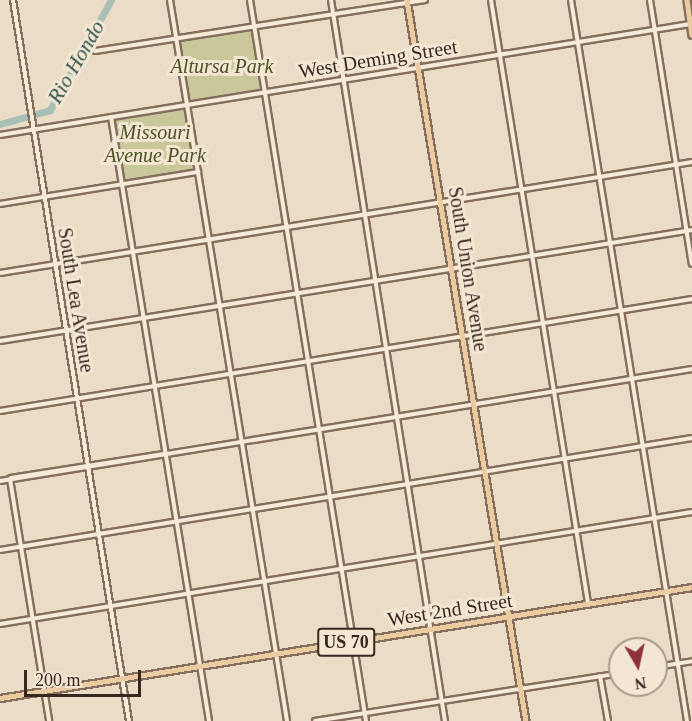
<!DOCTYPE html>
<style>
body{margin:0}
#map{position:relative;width:692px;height:721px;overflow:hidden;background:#ebdcc5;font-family:"Times New Roman",serif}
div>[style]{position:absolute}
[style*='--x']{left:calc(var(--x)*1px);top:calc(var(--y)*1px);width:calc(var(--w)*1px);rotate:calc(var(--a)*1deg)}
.green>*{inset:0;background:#c8c89a}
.river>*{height:7px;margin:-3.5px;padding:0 3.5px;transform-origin:3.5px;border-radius:3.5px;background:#a7bfb5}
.roads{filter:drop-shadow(2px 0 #856e5d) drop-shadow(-2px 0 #856e5d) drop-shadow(0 2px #856e5d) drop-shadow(0 -2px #856e5d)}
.minor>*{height:4px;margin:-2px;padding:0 2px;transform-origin:2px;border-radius:2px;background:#f6ead8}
.major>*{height:4.5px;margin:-2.25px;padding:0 2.25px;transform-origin:2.25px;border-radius:2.25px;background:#ebcca0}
span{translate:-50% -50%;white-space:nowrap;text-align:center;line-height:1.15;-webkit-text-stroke:6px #f3e7d4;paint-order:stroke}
.shield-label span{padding:2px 4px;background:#f3e7d4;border:2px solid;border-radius:4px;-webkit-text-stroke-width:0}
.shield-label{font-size:18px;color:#36281f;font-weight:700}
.street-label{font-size:20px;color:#36281f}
.park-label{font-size:20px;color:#4b5127;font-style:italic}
.water-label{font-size:21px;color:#30544e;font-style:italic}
.north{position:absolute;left:608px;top:637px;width:60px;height:60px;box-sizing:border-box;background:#f3e7d4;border:2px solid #a79b8c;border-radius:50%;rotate:171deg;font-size:16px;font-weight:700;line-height:24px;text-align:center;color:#36281f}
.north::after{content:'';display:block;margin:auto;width:21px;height:27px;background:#8f313c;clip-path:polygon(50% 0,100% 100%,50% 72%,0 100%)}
.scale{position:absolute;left:24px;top:670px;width:117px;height:27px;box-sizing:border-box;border:3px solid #36281f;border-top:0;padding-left:8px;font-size:18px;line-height:21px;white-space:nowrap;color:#36281f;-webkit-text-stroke:4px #f3e7d4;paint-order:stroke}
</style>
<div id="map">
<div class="green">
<div style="clip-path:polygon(254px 29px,264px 91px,189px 103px,179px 41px)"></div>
<div style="clip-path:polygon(187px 105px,198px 172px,122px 184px,111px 117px)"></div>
</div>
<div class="river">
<div style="--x:0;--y:124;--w:52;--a:-15.6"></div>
<div style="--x:50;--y:110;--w:126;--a:-61"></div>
</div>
<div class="roads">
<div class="minor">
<div style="--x:13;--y:0;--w:730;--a:80.86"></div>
<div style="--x:170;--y:0;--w:730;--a:80.78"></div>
<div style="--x:250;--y:0;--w:730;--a:80.86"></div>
<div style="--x:331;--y:0;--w:730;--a:81.02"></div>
<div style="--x:491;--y:0;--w:611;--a:80.86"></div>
<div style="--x:571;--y:0;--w:730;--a:80.86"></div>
<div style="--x:650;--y:0;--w:267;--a:81"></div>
<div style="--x:95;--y:51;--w:334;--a:-8.8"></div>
<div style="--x:111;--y:117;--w:612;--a:80.78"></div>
<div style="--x:0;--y:135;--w:699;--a:-9.14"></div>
<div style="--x:0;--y:204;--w:201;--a:-9.2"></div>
<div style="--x:0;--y:273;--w:701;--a:-9.11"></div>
<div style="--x:0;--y:341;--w:701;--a:-9.11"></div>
<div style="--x:0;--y:411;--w:701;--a:-9.19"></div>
<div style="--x:11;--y:478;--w:156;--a:-8.9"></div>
<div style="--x:10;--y:479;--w:245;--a:80.8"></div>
<div style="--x:0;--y:481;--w:701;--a:-9.19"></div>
<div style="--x:0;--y:550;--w:701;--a:-9.19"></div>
<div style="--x:0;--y:624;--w:701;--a:-9.19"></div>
<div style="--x:656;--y:667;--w:36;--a:-9"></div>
<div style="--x:600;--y:676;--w:46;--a:79.9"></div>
<div style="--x:315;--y:721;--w:309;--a:-8.9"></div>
</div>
<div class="major">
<div style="--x:407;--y:0;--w:731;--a:80.63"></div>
<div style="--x:687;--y:0;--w:35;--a:82"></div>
<div style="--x:0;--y:698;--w:701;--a:-9.11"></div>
</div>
</div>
<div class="shield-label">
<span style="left:346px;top:642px">US 70</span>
</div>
<div class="street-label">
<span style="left:378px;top:59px;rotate:-9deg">West Deming Street</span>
<span style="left:468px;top:269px;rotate:81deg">South Union Avenue</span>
<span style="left:76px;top:300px;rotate:81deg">South Lea Avenue</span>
<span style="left:450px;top:610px;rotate:-9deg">West 2nd Street</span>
</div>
<div class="park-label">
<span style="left:222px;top:66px">Altursa Park</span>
<span style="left:155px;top:144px">Missouri<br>Avenue Park</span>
</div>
<div class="water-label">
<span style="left:76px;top:62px;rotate:-60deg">Rio Hondo</span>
</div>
<div class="north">N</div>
<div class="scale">200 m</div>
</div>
